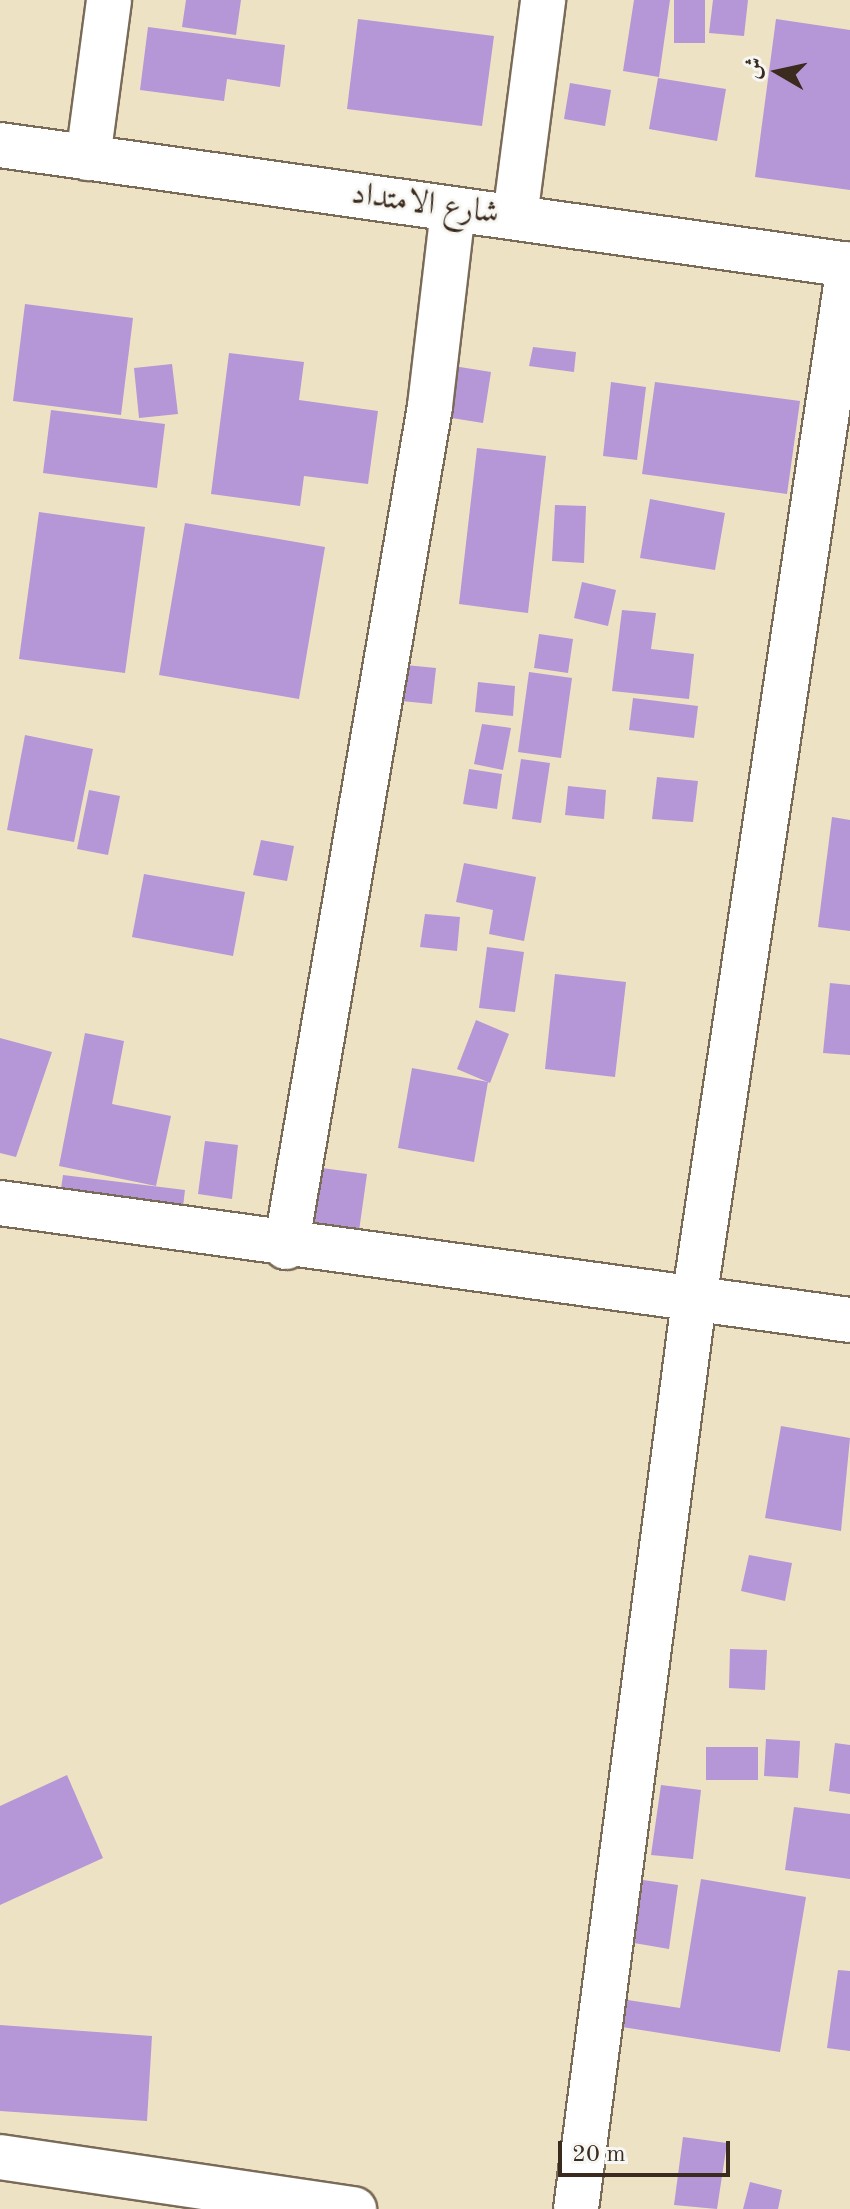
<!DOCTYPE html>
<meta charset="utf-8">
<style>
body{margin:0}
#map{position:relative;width:850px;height:2209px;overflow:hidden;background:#eee2c5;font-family:"Old Standard TT",Amiri,serif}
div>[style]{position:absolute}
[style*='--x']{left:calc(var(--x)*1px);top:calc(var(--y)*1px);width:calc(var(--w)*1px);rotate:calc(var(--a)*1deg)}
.building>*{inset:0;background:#b596d7}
.roads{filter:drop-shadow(2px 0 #7a6a58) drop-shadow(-2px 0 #7a6a58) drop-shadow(0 2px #7a6a58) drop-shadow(0 -2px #7a6a58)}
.minor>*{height:44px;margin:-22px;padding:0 22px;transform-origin:22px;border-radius:22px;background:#fff}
.tertiary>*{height:44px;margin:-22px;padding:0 22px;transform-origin:22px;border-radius:22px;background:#fff}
span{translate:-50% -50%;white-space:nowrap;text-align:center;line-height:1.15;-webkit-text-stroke:6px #f6f6f2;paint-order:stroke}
.street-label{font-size:32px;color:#3b2a1e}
.north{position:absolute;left:738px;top:32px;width:80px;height:80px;-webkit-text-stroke:6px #f6f6f2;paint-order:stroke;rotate:279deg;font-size:22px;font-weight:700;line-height:32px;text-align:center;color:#3b2a1e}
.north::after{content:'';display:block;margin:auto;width:28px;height:36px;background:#3b2a1e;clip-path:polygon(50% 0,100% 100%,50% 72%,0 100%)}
.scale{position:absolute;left:558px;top:2141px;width:172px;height:36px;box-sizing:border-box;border:4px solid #3b2a1e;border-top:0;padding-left:10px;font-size:24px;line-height:28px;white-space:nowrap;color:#3b2a1e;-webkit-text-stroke:6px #f6f6f2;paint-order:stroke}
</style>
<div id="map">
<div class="building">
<div style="clip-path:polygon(186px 0,241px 0,236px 35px,182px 27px)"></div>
<div style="clip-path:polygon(634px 0,670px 0,659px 77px,623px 71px)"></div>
<div style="clip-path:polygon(674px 0,705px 0,705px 43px,674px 43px)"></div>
<div style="clip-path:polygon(713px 0,748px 0,744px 36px,709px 33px)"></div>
<div style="clip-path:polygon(358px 19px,494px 36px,482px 126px,347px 109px)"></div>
<div style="clip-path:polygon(776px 19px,850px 30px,850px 190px,755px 177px)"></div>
<div style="clip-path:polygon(148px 27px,285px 45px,280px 87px,227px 79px,224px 101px,140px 90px)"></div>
<div style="clip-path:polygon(658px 78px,726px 89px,717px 141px,649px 129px)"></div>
<div style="clip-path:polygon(570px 83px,611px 90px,605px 126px,564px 119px)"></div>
<div style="clip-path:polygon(25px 304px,133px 318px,121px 415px,13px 401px)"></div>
<div style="clip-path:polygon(533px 347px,576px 352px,574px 372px,529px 366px)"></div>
<div style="clip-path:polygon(229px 353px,304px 362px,299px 400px,378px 411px,368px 484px,304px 476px,300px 506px,211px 494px)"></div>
<div style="clip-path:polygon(172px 364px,178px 414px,139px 418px,134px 368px)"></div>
<div style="clip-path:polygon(441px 364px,491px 372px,483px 423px,433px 415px)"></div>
<div style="clip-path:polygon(611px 382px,646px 387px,637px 460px,603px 456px)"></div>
<div style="clip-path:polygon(655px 382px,800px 401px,787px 494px,642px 474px)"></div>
<div style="clip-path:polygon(51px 410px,165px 424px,157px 488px,43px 473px)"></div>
<div style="clip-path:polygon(477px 448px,546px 456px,528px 613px,459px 604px)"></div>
<div style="clip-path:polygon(650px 499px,725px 513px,715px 570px,640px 558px)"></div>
<div style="clip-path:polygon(555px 505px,586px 506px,584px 563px,552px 561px)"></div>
<div style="clip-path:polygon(39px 512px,145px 527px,125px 673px,19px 659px)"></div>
<div style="clip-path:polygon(185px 523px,325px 547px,299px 699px,159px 675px)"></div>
<div style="clip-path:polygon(582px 582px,616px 590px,608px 626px,574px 618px)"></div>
<div style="clip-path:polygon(622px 610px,656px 613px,651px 649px,694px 654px,689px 699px,612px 691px)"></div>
<div style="clip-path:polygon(539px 634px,573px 639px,568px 673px,534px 668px)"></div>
<div style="clip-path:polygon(385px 663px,436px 668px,432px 704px,381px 699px)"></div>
<div style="clip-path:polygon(529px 672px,572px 678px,561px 758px,518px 752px)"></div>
<div style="clip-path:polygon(478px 682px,515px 686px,513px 716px,475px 712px)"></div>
<div style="clip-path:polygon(633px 698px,698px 706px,694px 738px,629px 730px)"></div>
<div style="clip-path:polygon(482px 724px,511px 728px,503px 770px,474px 764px)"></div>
<div style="clip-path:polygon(25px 735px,93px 749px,74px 842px,7px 830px)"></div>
<div style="clip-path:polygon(521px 759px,550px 763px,541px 823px,512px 819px)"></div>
<div style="clip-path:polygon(469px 769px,502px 774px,497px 809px,463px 804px)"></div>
<div style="clip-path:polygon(657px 777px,698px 781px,693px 822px,652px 819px)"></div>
<div style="clip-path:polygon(568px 786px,606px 790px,604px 819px,565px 815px)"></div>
<div style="clip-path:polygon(89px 790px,120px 796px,108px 855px,77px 849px)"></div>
<div style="clip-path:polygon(832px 817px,850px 820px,850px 931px,818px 927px)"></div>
<div style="clip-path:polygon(261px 840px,294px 846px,287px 881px,253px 875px)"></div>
<div style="clip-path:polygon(464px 863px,536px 877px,524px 941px,489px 934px,493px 910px,456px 902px)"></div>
<div style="clip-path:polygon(144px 874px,245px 892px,233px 956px,132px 937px)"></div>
<div style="clip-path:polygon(425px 914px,460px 917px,457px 951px,420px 947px)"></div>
<div style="clip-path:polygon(487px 947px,524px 952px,515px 1012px,479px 1008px)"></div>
<div style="clip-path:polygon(555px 974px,626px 982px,615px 1077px,545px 1069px)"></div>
<div style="clip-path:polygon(830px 983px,850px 985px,850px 1055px,823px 1053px)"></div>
<div style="clip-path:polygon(476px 1020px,509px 1034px,490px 1083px,457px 1069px)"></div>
<div style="clip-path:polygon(85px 1033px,124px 1041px,112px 1104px,171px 1116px,156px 1186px,59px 1166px)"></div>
<div style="clip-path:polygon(0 1038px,52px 1052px,16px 1157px,0 1153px)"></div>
<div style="clip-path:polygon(412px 1068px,488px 1082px,474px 1162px,398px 1148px)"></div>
<div style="clip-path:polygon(205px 1141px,238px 1145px,232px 1199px,198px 1194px)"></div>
<div style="clip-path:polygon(299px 1165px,367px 1174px,358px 1238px,290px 1229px)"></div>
<div style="clip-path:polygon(63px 1175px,185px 1190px,179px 1240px,56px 1223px)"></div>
<div style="clip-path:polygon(781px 1426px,850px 1438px,841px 1531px,765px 1518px)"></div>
<div style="clip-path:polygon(749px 1555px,792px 1563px,785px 1601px,741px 1591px)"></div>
<div style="clip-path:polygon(730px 1649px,767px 1650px,765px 1690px,729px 1688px)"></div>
<div style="clip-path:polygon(766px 1739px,800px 1741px,798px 1778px,764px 1776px)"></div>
<div style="clip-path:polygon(835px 1743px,850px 1745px,850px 1794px,829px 1791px)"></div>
<div style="clip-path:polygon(706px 1747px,758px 1747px,758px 1780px,706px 1780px)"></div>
<div style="clip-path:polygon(67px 1775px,103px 1858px,0 1905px,0 1806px)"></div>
<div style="clip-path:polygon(661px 1785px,701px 1790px,693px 1859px,651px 1855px)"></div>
<div style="clip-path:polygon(794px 1807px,850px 1814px,850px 1879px,785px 1870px)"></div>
<div style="clip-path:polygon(701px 1879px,806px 1897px,780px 2052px,616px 2026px,621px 1999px,680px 2008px)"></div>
<div style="clip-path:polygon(643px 1880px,678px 1885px,669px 1949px,634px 1943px)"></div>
<div style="clip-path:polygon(838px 1970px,850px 1971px,850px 2051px,827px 2048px)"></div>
<div style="clip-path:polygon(0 2025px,152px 2036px,147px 2121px,0 2111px)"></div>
<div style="clip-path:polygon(683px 2137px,727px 2143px,717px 2209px,674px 2205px)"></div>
<div style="clip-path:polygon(750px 2182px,782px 2190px,778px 2209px,743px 2209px)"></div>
</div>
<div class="roads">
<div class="minor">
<div style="--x:88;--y:158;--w:159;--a:-82.4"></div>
<div style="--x:515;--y:217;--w:219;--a:-82.6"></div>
<div style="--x:0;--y:1203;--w:858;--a:7.84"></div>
<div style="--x:286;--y:1247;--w:853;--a:-80.28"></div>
<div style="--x:430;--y:406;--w:198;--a:-83.3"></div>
<div style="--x:0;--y:2157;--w:358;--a:8.4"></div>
<div style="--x:576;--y:2209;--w:917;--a:-82.6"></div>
<div style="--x:694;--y:1300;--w:1047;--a:-81.48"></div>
</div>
<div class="tertiary">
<div style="--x:0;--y:145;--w:858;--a:8.04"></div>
</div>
</div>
<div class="street-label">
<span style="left:425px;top:205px;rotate:8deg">شارع الامتداد</span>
</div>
<div class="north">ش</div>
<div class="scale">20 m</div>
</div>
